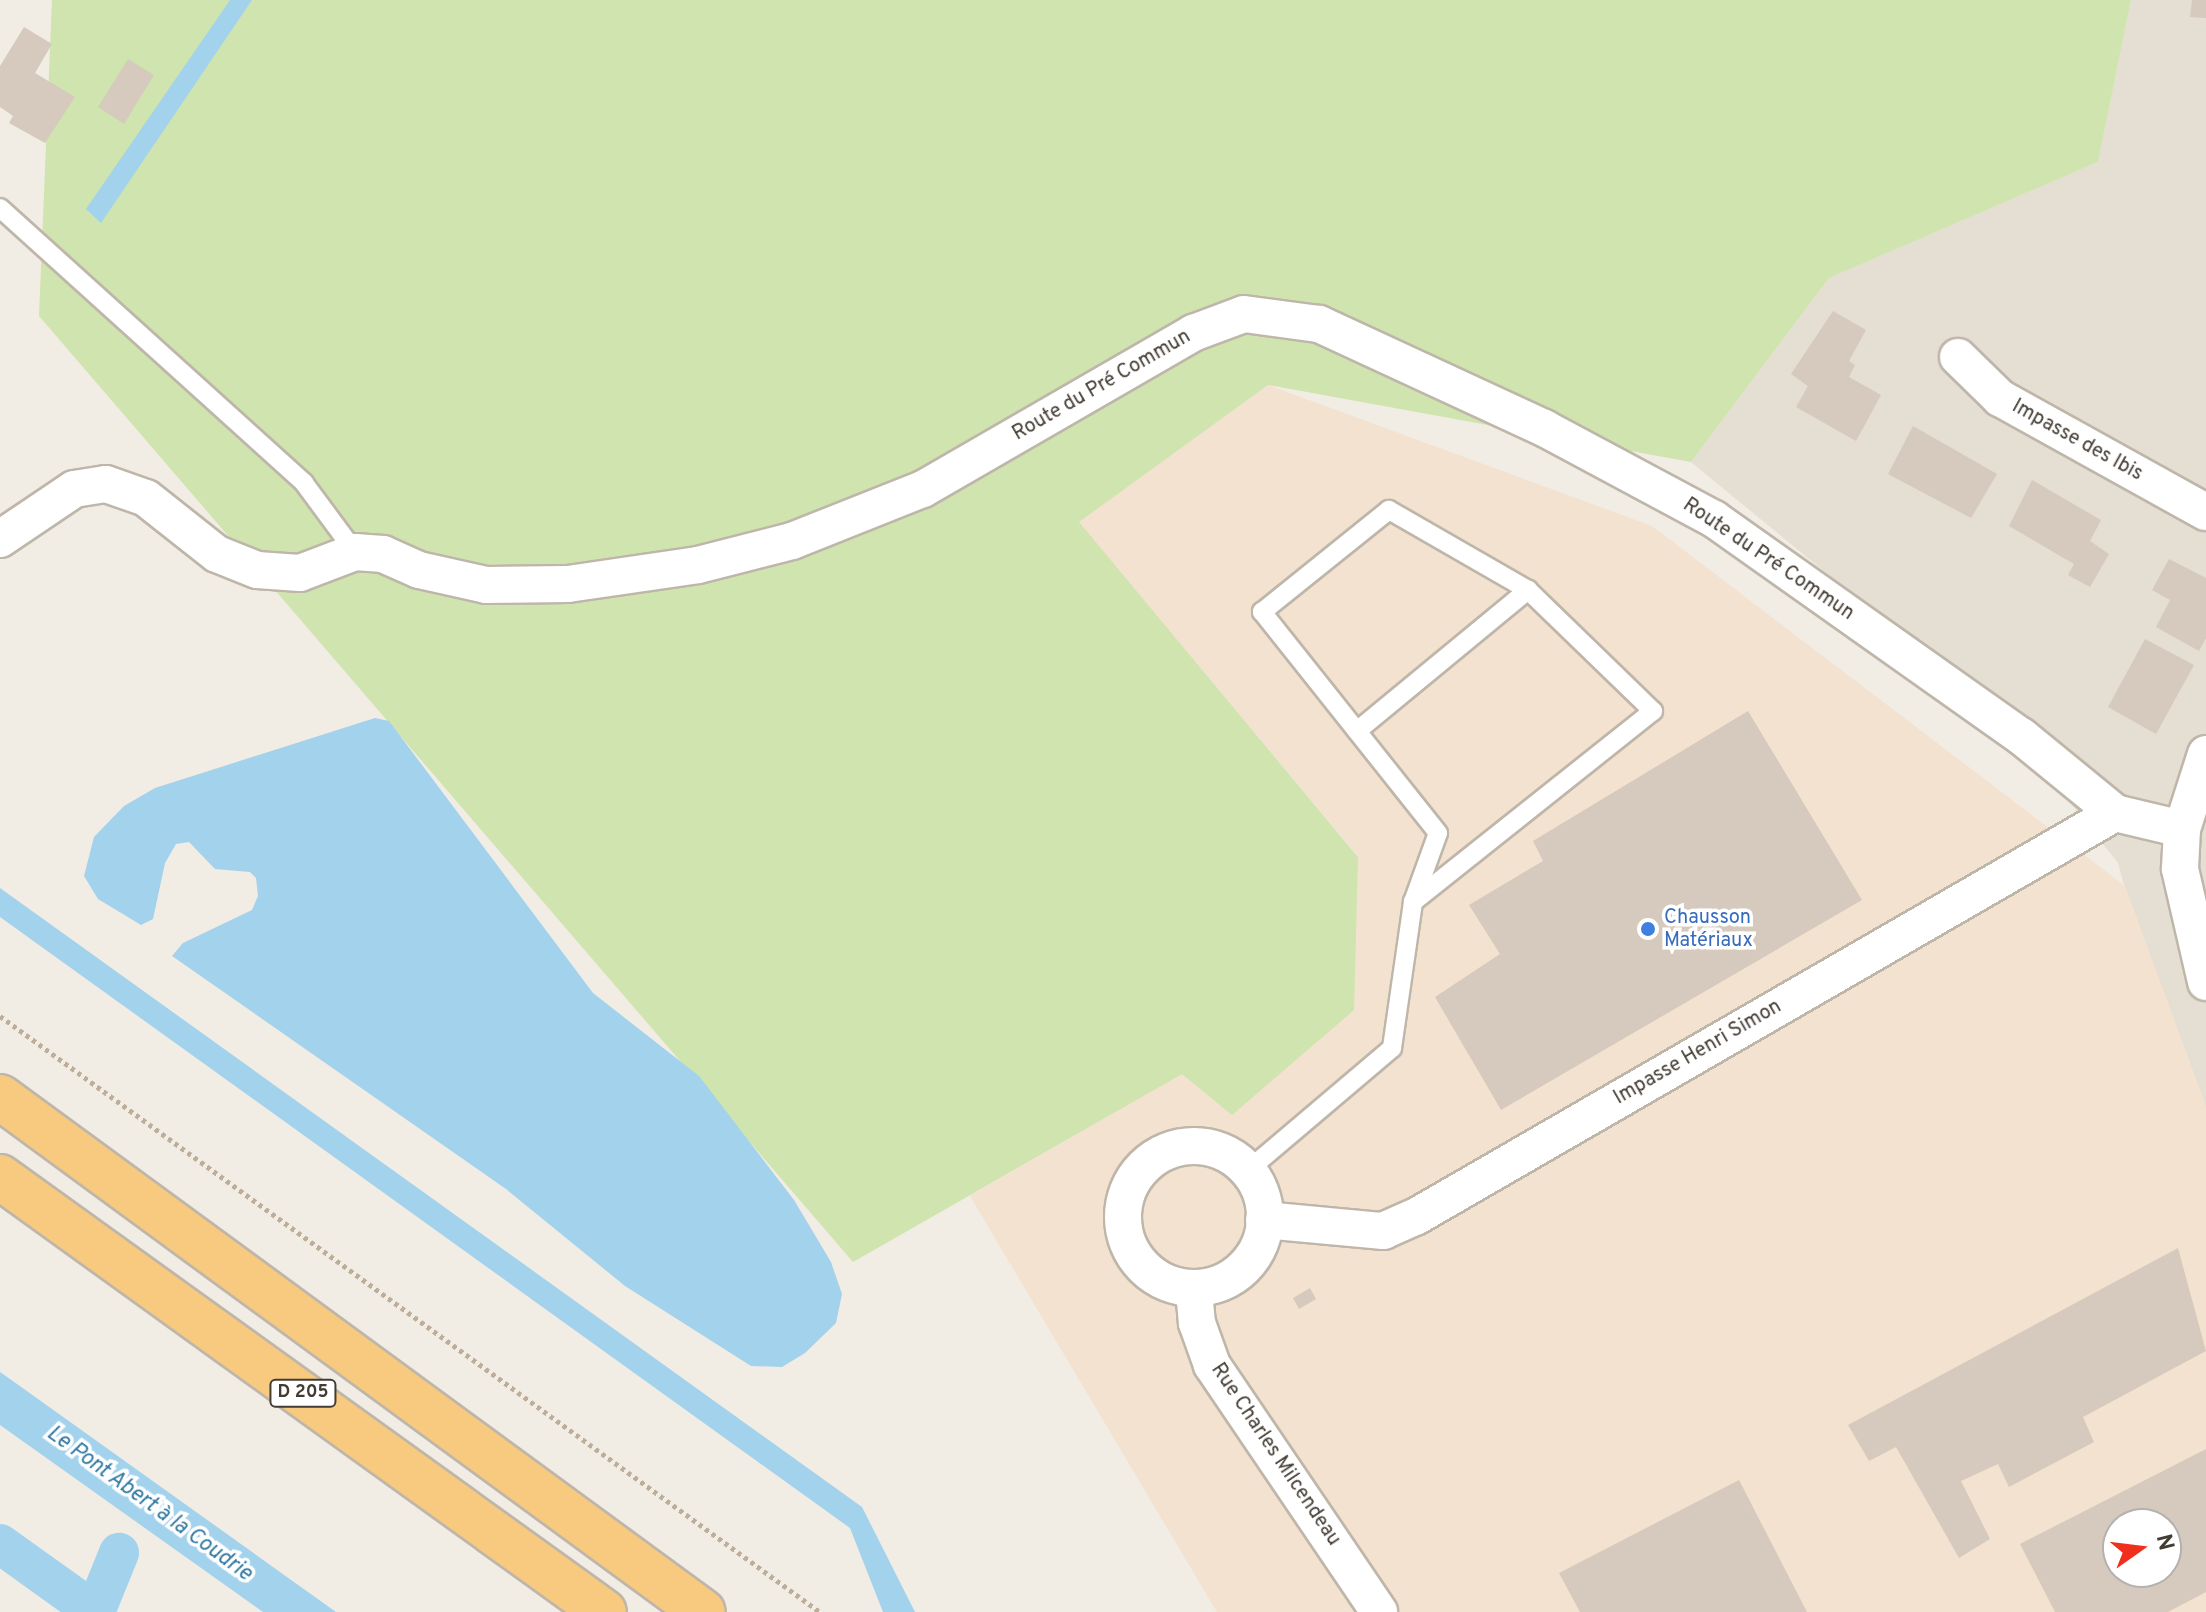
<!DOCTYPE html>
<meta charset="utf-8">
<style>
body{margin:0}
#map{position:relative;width:2206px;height:1612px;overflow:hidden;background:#f1ece4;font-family:Overpass,sans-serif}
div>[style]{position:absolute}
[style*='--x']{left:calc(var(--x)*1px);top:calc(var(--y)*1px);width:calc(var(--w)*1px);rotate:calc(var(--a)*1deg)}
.residential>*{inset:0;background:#e5ded2}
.commercial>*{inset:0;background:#f3e2cf}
.green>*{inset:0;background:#cfe4ae}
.water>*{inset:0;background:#a2d2ec}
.canal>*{height:40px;margin:-20px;padding:0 20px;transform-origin:20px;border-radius:20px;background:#a2d2ec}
.building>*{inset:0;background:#d5cabd}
.path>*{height:5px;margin-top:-2.5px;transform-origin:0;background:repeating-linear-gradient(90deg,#bdae99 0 4px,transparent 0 8px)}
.roads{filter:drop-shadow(2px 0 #bfb6aa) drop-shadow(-2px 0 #bfb6aa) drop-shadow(0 2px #bfb6aa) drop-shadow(0 -2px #bfb6aa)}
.service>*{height:18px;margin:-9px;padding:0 9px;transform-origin:9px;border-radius:9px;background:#fff}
.minor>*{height:36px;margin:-18px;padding:0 18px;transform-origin:18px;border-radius:18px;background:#fff}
.minor>.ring{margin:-18px;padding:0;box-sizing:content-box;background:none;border:36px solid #fff;border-radius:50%}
.trunk>*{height:44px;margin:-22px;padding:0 22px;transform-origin:22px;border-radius:22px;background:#f8ca7f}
.dots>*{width:22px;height:22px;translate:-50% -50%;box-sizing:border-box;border:4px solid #fff;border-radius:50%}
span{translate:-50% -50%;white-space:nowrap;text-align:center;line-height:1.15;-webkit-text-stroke:7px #fff;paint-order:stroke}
.shield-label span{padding:2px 6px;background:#fff;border:2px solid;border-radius:6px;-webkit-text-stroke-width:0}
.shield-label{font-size:18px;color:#433c34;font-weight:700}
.street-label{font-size:20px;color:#433c34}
.shop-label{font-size:20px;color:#366cbe}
.left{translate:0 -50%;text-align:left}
.water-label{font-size:22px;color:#3179a1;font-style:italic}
.north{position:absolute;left:2102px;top:1508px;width:80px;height:80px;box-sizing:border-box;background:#fff;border:2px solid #b4b1ae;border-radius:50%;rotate:76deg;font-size:22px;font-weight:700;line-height:32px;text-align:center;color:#433c34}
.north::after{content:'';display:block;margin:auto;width:28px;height:36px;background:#f02f1c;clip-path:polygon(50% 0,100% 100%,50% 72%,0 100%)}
</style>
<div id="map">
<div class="residential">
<div style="clip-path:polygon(2131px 0,2206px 0,2206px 1156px,2182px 1096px,2118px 863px,2004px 719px,1691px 462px,1829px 278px,2098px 162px)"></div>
</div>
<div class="commercial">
<div style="clip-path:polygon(evenodd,1268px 385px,1652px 526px,2125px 886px,2206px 1106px,2206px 1612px,1217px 1612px,970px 1196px,1182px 1073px,1358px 856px,1078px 522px,1268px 385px,2118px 1524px,2166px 1524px,2166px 1572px,2118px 1572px,2118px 1524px)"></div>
</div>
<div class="green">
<div style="clip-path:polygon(52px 0,2131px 0,2098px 162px,1829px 278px,1691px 462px,1268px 385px,1079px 522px,1358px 857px,1354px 1010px,1232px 1115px,1182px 1074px,853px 1262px,39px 316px)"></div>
</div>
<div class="water">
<div style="clip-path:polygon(230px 0,252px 0,101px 223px,86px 209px)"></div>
<div style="clip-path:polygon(375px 718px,389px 721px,593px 993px,699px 1076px,794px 1200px,831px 1262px,842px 1294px,836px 1323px,805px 1353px,782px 1367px,751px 1366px,625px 1286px,506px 1189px,172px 956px,183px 943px,252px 910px,258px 896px,256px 878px,250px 872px,215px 869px,189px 842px,176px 844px,165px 863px,153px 919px,141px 925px,98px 899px,84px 876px,94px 837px,124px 806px,155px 788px)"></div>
<div style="clip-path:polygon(0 888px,862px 1507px,915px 1612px,883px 1612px,850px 1528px,0 917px)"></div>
<div style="clip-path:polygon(0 1372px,17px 1384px,336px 1612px,263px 1612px,0 1425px)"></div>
</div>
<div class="canal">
<div style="--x:0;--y:1544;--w:117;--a:35.6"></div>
<div style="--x:95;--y:1612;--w:64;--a:-67.9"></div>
</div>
<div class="building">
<div style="clip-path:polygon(2192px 0,2206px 0,2206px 18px,2190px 17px)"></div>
<div style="clip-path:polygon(24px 27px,52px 44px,35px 73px,75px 97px,45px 143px,9px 123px,13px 116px,0 107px,0 66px)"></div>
<div style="clip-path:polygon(128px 59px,154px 75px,124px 124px,98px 107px)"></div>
<div style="clip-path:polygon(1833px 311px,1866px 330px,1849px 361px,1855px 365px,1849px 377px,1881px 395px,1856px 441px,1796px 407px,1808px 386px,1791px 374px)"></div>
<div style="clip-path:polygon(1913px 426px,1997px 474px,1971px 518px,1888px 474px)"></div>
<div style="clip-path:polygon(2032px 480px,2101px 520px,2090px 541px,2109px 554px,2090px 587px,2068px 575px,2074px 564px,2009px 526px)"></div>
<div style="clip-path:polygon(2169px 559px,2206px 578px,2206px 638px,2199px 651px,2156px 627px,2170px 600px,2152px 590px)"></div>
<div style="clip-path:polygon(2145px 639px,2194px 665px,2156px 734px,2108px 707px)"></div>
<div style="clip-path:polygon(1748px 711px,1862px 900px,1501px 1110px,1435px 997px,1500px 954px,1469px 905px,1543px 861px,1533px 841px)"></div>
<div style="clip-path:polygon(2178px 1248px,2206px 1351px,2083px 1417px,2094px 1442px,2009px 1487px,1998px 1464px,1961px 1481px,1990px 1539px,1959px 1558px,1896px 1447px,1869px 1461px,1848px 1425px)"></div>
<div style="clip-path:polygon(1310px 1288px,1316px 1299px,1299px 1309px,1293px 1298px)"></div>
<div style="clip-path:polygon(evenodd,2206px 1449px,2206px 1592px,2168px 1612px,2055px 1612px,2020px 1544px,2206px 1449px,2118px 1524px,2166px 1524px,2166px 1572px,2118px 1572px,2118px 1524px)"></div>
<div style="clip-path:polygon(1739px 1480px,1807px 1612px,1580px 1612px,1559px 1573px)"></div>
</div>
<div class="path">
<div style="--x:0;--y:1016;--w:1014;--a:36.01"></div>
</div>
<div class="roads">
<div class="service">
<div style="--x:0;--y:208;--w:410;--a:42.1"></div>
<div style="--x:304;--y:483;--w:86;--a:53.5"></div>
<div style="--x:1389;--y:510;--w:160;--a:29.9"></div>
<div style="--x:1528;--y:590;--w:174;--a:44.1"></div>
<div style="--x:1653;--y:711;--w:307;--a:141.5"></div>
<div style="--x:1413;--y:902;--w:73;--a:-70.1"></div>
<div style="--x:1438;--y:833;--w:283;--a:-128.5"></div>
<div style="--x:1262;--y:612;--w:163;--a:-38.8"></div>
<div style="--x:1357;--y:731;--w:222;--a:-39.5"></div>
<div style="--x:1247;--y:1171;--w:190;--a:-40.3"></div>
<div style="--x:1392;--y:1048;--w:148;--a:-81.8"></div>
</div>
<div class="minor">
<div style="--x:1958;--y:357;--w:59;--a:44.3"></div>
<div style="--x:2000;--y:398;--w:235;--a:29"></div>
<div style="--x:0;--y:539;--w:89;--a:-34"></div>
<div style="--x:74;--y:489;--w:32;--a:-9"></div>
<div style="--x:106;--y:484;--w:42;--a:19.3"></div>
<div style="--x:146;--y:498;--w:90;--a:38.3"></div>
<div style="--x:217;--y:554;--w:43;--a:21.8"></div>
<div style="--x:257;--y:570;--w:43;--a:4"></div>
<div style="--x:300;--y:573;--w:59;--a:-20.9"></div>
<div style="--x:355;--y:552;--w:28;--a:4"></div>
<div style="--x:383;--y:554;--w:39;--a:24"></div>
<div style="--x:419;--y:570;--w:69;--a:12.6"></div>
<div style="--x:486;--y:585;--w:82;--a:-0.7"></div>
<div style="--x:568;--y:584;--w:131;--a:-8.3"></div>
<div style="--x:698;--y:565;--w:97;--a:-14.3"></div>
<div style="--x:792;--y:541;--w:141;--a:-21.7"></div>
<div style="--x:923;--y:489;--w:312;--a:-30"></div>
<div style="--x:1193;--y:333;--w:54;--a:-20.4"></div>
<div style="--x:1244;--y:314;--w:76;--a:7.6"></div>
<div style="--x:1319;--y:324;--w:248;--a:24.8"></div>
<div style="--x:1544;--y:428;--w:193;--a:28.2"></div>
<div style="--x:1714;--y:519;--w:376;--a:35.3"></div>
<div style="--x:2021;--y:736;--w:122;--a:39.3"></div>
<div style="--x:2115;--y:813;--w:69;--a:13.4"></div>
<div style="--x:2206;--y:754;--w:79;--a:107.7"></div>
<div style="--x:2182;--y:829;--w:40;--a:92.9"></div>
<div style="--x:2180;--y:869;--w:116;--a:77"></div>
<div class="ring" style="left:1123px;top:1146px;width:106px;height:106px"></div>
<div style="--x:1264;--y:1220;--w:120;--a:5.3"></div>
<div style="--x:1383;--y:1231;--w:37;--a:-24"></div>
<div style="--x:1417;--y:1216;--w:806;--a:-30"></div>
<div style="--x:1194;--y:1290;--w:33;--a:85"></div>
<div style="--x:1197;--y:1323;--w:45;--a:70.3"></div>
<div style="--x:1212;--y:1365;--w:298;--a:55.9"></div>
</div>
<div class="trunk">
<div style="--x:0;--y:1097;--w:871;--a:36.23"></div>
<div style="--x:0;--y:1177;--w:744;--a:35.76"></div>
</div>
</div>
<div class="dots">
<div style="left:1648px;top:929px;background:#3f7fe0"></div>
</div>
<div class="shield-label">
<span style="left:303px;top:1393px">D 205</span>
</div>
<div class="street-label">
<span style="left:1102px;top:386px;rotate:-30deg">Route du Pré Commun</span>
<span style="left:2077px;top:441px;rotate:29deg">Impasse des Ibis</span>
<span style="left:1768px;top:560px;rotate:34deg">Route du Pré Commun</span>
<span style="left:1698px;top:1053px;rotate:-30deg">Impasse Henri Simon</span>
<span style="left:1275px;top:1455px;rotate:56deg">Rue Charles Milcendeau</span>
</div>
<div class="shop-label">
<span class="left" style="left:1664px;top:930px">Chausson<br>Matériaux</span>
</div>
<div class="water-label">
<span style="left:149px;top:1504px;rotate:36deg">Le Pont Abert à la Coudrie</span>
</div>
<div class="north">N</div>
</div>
